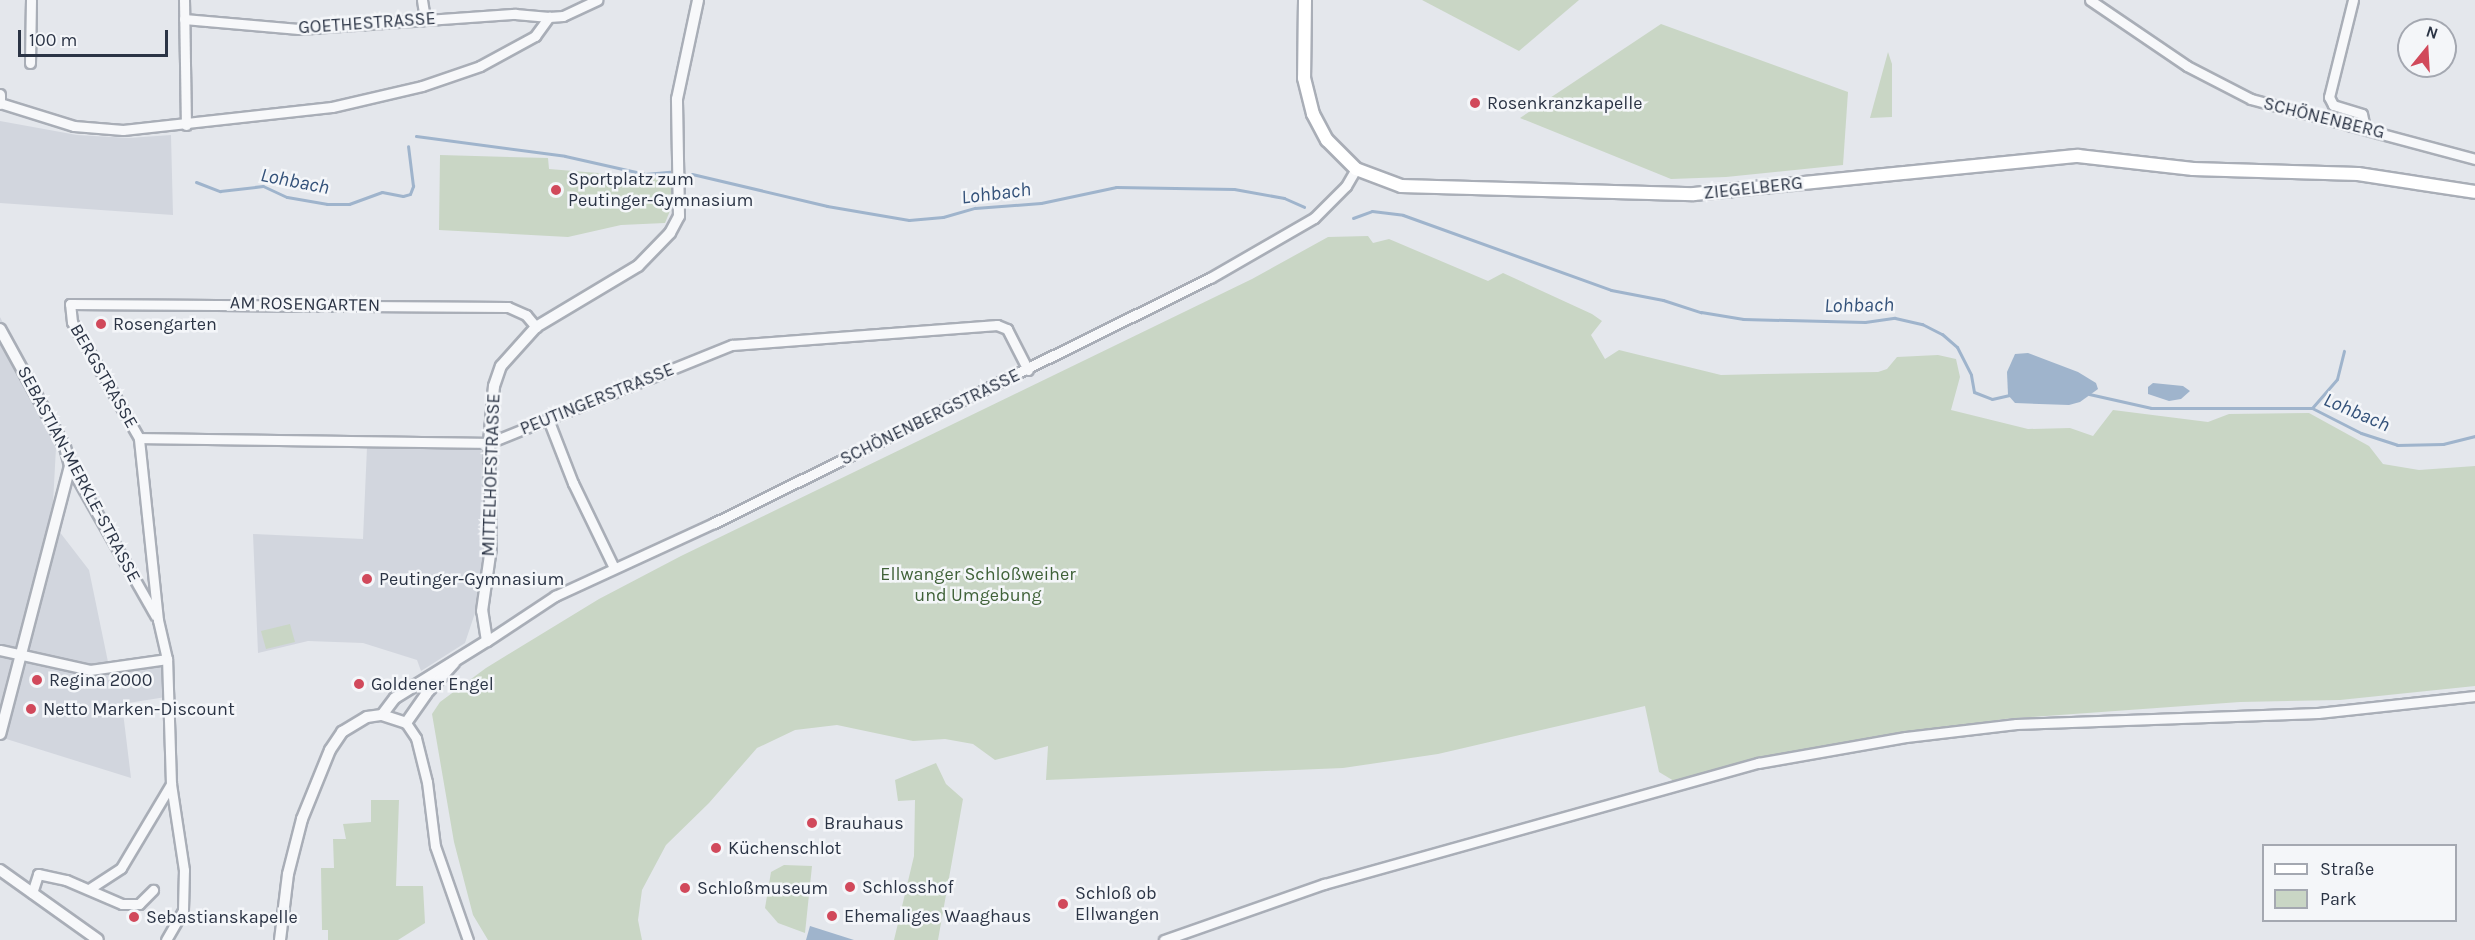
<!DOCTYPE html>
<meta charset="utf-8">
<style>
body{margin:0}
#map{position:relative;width:2475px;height:940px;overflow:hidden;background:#e4e7ec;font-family:Karla,sans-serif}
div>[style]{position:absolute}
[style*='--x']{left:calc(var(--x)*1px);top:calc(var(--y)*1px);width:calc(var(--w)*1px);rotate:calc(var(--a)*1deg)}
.built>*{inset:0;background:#d2d6de}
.green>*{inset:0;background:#c9d6c5}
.water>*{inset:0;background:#9fb4cc}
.stream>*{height:3px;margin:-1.5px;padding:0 1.5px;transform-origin:1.5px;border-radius:1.5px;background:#9fb4cc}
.roads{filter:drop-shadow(2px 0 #a9aeb7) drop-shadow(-2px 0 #a9aeb7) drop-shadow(0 2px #a9aeb7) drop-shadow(0 -2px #a9aeb7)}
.minor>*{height:9px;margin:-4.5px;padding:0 4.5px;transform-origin:4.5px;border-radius:4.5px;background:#f7f8fa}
.tertiary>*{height:10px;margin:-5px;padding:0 5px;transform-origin:5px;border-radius:5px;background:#f7f8fa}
.secondary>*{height:12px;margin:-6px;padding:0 6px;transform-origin:6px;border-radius:6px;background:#fff}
.dots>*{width:16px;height:16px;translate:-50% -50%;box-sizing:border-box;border:3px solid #f4f6f9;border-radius:50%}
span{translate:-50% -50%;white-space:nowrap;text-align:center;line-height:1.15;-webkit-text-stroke:5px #f4f6f9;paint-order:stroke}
.street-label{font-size:18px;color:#2b3445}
.poi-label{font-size:18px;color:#2b3445}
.left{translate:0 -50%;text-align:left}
.park-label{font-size:18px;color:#3f6138}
.water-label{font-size:20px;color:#34527a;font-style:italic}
.legend{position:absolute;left:2262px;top:844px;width:195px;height:78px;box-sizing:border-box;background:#f4f6f9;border:2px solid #a4a8b1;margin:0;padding:8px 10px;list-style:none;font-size:18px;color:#2b3445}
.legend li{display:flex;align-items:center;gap:12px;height:30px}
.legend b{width:30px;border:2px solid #a4a8b1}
.north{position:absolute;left:2397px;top:18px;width:60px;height:60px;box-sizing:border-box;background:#f4f6f9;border:2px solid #a4a8b1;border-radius:50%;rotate:18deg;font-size:16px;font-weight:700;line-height:24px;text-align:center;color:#2b3445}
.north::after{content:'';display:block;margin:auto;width:21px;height:27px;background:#d1495b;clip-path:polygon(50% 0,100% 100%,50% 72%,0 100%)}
.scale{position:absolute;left:18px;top:30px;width:150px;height:27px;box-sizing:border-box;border:3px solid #2b3445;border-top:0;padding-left:8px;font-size:18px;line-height:21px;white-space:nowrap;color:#2b3445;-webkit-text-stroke:4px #f4f6f9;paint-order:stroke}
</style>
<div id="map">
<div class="built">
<div style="clip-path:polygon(0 121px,77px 135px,129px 138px,171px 135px,173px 215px,0 203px)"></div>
<div style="clip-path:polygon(0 317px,57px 429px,52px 522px,89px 570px,108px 662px,169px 656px,172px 696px,122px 704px,131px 778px,0 737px)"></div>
<div style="clip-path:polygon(367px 447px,483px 449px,485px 545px,475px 613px,465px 643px,421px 671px,417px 660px,363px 643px,308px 641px,258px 653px,253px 534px,363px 539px)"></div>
</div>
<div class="green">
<div style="clip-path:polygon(1422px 0,1579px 0,1519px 51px)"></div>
<div style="clip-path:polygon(1661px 24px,1848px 92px,1843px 165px,1726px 177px,1671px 179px,1520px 118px)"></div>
<div style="clip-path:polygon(1888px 52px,1892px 64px,1892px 117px,1870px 118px)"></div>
<div style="clip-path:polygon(440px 155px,548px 158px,549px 169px,672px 179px,674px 201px,665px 223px,621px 225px,568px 237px,439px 230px)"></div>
<div style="clip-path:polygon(1368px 236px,1373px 243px,1389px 239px,1488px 281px,1503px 273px,1592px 314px,1602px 321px,1591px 335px,1605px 359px,1619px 350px,1721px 375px,1764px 374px,1878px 372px,1887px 369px,1897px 357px,1938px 355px,1956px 359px,1960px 377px,1951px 410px,2028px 429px,2070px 428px,2093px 436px,2113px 410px,2208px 422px,2229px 414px,2309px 413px,2369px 446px,2383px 464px,2419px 470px,2475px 466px,2475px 686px,2340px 700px,2240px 702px,2004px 719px,1819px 747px,1674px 781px,1659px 772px,1645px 706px,1438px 754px,1343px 768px,1046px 780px,1048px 746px,995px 760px,973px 744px,945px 739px,913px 741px,837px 725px,795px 730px,757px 748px,709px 803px,666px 845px,642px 890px,638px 920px,642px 940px,488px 940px,473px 915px,454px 842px,432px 714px,440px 702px,486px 668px,599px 599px,681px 556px,1252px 279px,1328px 237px)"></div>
<div style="clip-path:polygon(290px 624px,295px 642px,266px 649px,261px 631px)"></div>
<div style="clip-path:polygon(936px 763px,946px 784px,963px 799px,938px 940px,894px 940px,914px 856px,915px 800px,898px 801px,895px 780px)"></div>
<div style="clip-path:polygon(371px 800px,399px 800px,396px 886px,423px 886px,425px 923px,398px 940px,328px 940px,328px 930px,322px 930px,321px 868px,334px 868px,333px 839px,346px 839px,343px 824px,371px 822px)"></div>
<div style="clip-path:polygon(784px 865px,812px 866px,805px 933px,778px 923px,765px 908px,771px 872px)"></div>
</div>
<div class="water">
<div style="clip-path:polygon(2028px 353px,2078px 372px,2096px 383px,2098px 389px,2080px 402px,2069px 405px,2015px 403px,2008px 395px,2007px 372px,2015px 354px)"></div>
<div style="clip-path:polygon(2153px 383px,2183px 386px,2190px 391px,2181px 399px,2169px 401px,2148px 394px,2148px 387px)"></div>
<div style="clip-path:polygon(810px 926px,854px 940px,806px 940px)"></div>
</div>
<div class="stream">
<div style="--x:416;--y:136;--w:150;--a:7.6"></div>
<div style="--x:565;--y:156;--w:82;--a:12.7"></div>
<div style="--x:645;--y:174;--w:25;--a:-5"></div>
<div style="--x:692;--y:174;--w:139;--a:13.3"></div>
<div style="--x:827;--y:206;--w:83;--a:9.7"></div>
<div style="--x:909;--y:220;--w:34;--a:-5"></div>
<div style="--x:943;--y:217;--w:33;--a:-16"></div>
<div style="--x:975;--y:208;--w:66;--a:-4.3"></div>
<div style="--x:1041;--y:203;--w:77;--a:-12"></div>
<div style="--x:1116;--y:187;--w:118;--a:1"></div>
<div style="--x:1234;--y:189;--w:51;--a:10.2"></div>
<div style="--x:1284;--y:198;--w:22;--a:24"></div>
<div style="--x:196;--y:182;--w:26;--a:21"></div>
<div style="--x:220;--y:191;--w:43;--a:-6.6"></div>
<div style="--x:263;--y:186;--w:26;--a:25"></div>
<div style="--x:287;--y:197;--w:41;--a:9.9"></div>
<div style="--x:327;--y:204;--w:22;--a:0"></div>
<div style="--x:349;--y:204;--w:35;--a:-20"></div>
<div style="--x:382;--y:192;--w:21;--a:11"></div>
<div style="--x:403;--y:196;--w:7;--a:-16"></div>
<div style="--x:410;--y:194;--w:9;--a:-69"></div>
<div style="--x:413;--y:186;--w:40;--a:-97.1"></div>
<div style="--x:1353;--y:218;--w:20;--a:-20"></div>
<div style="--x:1372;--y:211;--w:31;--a:7"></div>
<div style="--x:1403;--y:215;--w:221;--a:19.8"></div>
<div style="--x:1611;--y:290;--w:53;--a:10.9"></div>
<div style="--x:1663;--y:300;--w:40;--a:18"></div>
<div style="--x:1701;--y:312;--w:43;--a:9.5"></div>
<div style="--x:1743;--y:319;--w:122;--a:1.4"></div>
<div style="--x:1865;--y:322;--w:30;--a:-8"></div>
<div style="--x:1895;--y:318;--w:28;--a:13"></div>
<div style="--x:1922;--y:324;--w:22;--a:27"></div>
<div style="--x:1942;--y:334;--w:20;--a:41"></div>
<div style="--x:1957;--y:347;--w:31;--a:63"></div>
<div style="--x:1971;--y:375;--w:17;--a:80"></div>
<div style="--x:1974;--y:392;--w:19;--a:21"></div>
<div style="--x:1992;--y:399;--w:18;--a:-13"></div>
<div style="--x:2089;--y:394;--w:64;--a:12.7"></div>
<div style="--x:2151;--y:408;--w:161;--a:0"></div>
<div style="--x:2312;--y:408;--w:55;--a:27"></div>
<div style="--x:2361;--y:433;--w:38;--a:18"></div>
<div style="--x:2397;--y:445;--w:46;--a:-1.2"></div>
<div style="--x:2443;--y:444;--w:33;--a:-14"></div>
<div style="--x:2312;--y:408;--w:38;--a:-49"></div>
<div style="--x:2337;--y:379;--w:29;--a:-76"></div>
</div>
<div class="roads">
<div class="minor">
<div style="--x:184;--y:0;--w:125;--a:89.1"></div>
<div style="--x:422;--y:0;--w:19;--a:81"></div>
<div style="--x:2090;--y:0;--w:117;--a:34.2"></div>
<div style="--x:2187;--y:66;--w:72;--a:27.3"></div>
<div style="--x:2251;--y:99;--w:232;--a:15"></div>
<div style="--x:2353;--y:0;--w:100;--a:103.9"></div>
<div style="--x:2329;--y:97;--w:9;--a:63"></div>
<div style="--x:2333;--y:105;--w:30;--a:17"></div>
<div style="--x:2362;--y:114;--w:14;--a:78"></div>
<div style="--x:184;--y:19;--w:115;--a:5"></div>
<div style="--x:299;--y:29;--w:217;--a:-4"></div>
<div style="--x:515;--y:14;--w:34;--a:5"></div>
<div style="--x:30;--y:63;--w:63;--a:-89.1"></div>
<div style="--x:0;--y:103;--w:77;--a:17.3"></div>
<div style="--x:74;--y:126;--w:49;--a:4.7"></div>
<div style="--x:123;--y:130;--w:210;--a:-6.3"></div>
<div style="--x:332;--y:107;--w:92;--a:-13.1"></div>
<div style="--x:422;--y:86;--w:61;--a:-19"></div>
<div style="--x:480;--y:66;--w:63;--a:-28.6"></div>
<div style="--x:535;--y:36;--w:24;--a:-54"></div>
<div style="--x:549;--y:17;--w:14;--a:-4"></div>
<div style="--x:563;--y:16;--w:38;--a:-25"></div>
<div style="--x:548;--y:419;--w:69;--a:68.7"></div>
<div style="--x:573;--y:483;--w:94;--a:64.2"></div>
<div style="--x:139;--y:438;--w:350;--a:0.8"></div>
<div style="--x:489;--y:443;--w:262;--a:-22"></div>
<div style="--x:732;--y:345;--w:266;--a:-4.3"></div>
<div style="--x:997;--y:325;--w:11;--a:22"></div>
<div style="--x:1007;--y:329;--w:46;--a:62.9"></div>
<div style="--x:70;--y:466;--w:172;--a:60.3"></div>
<div style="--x:487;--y:641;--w:82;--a:-33.5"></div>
<div style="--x:555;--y:596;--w:175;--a:-24.7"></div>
<div style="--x:714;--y:523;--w:553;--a:-26.29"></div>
<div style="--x:1210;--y:278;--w:120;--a:-30"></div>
<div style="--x:1314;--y:218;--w:45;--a:-45"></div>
<div style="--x:1346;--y:186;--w:20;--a:-60"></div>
<div style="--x:0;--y:650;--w:92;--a:12.5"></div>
<div style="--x:90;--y:670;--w:78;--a:-8.1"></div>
<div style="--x:406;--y:723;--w:18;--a:56"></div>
<div style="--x:416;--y:738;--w:45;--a:76"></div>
<div style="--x:427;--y:782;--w:64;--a:82.9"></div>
<div style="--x:435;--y:846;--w:100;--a:70.7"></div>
<div style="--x:89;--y:889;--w:38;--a:-33"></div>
<div style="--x:121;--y:868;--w:98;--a:-59.2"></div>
<div style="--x:32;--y:893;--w:20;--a:-72"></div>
<div style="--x:38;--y:874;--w:29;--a:12"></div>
<div style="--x:66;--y:880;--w:61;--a:23.2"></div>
<div style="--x:122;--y:904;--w:17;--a:0"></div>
<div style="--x:139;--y:904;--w:20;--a:-45"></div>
<div style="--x:166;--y:940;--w:34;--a:-60"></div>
<div style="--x:183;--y:910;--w:40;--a:-88.6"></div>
<div style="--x:184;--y:870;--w:87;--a:-98.6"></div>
<div style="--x:171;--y:784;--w:125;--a:-91.8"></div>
<div style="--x:167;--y:659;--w:40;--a:-103"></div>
<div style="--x:158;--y:620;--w:183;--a:-96"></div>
<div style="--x:139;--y:438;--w:134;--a:-120"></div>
<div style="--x:72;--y:322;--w:18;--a:-96"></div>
<div style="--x:70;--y:304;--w:438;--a:0.4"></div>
<div style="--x:508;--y:307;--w:20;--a:24"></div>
<div style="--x:526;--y:315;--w:16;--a:50"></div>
<div style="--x:1164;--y:940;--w:170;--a:-19.3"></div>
<div style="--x:1324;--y:884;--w:451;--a:-15.6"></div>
<div style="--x:1758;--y:763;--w:150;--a:-10"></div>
<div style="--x:1906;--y:737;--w:111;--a:-6.7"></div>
<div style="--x:2016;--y:724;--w:302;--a:-2.1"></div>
<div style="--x:2318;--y:713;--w:158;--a:-6.2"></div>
</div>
<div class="tertiary">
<div style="--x:0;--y:95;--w:9;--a:90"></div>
<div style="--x:0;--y:329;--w:135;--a:61.2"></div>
<div style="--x:65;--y:447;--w:20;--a:75"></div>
<div style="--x:70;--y:466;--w:277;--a:104.6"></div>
<div style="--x:382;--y:715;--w:21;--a:-53"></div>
<div style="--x:395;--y:698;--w:108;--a:-31.8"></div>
<div style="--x:487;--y:641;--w:30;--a:-99"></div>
<div style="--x:482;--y:611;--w:64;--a:-81.9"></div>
<div style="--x:491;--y:548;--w:105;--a:-91.1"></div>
<div style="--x:489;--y:443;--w:57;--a:-85"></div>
<div style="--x:494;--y:386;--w:21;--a:-71"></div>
<div style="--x:501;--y:366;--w:52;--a:-48.1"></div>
<div style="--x:536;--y:327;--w:119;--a:-30.9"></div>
<div style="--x:638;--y:266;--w:46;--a:-45.9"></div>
<div style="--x:670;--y:233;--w:19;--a:-62"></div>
<div style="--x:679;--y:216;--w:117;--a:-91"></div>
<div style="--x:677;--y:99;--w:101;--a:-78"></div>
<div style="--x:0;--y:870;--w:120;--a:35.5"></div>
<div style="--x:280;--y:940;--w:66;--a:-83.1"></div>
<div style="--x:288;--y:874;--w:57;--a:-75.7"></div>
<div style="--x:302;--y:819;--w:74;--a:-67.9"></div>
<div style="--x:330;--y:750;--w:22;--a:-56"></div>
<div style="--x:342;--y:732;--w:29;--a:-31"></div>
<div style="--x:367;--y:717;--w:15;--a:-8"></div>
<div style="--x:382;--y:715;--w:25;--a:18"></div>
<div style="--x:406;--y:723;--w:35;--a:-55"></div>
<div style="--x:426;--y:694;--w:42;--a:-47.9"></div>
</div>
<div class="secondary">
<div style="--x:1305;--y:0;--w:78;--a:90.7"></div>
<div style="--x:1304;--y:78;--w:37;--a:76"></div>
<div style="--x:1313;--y:114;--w:30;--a:62"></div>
<div style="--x:1327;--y:140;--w:41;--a:45"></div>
<div style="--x:1356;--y:169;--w:48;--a:20.7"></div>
<div style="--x:1401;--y:186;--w:293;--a:1.6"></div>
<div style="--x:1694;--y:194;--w:386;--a:-5.7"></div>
<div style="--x:2078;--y:156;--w:116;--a:6.4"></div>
<div style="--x:2193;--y:169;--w:165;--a:1.7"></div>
<div style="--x:2358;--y:174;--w:118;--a:8.7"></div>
</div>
</div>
<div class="dots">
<div style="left:1475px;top:103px;background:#d1495b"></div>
<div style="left:556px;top:190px;background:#d1495b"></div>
<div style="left:101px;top:324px;background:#d1495b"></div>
<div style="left:367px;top:579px;background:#d1495b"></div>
<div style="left:37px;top:680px;background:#d1495b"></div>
<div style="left:359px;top:684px;background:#d1495b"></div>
<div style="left:31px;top:709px;background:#d1495b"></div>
<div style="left:812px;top:823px;background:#d1495b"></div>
<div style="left:716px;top:848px;background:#d1495b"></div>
<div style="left:850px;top:887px;background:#d1495b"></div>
<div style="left:685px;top:888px;background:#d1495b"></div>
<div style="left:1063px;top:904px;background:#d1495b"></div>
<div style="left:832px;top:916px;background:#d1495b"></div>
<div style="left:134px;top:917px;background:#d1495b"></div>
</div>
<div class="street-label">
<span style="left:367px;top:23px;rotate:-4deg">GOETHESTRASSE</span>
<span style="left:2324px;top:118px;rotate:14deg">SCHÖNENBERG</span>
<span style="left:1753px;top:188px;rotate:-6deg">ZIEGELBERG</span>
<span style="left:305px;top:304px;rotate:1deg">AM ROSENGARTEN</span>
<span style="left:104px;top:376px;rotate:60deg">BERGSTRASSE</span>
<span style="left:597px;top:399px;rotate:-22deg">PEUTINGERSTRASSE</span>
<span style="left:930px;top:417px;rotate:-26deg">SCHÖNENBERGSTRASSE</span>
<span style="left:79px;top:474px;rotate:62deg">SEBASTIAN-MERKLE-STRASSE</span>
<span style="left:491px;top:475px;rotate:-88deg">MITTELHOFSTRASSE</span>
</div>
<div class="poi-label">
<span class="left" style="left:1487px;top:103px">Rosenkranzkapelle</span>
<span class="left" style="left:568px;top:190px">Sportplatz zum<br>Peutinger-Gymnasium</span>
<span class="left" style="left:113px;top:324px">Rosengarten</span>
<span class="left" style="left:379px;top:579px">Peutinger-Gymnasium</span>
<span class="left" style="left:49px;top:680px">Regina 2000</span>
<span class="left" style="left:371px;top:684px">Goldener Engel</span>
<span class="left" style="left:43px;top:709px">Netto Marken-Discount</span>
<span class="left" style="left:824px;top:823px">Brauhaus</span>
<span class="left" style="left:728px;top:848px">Küchenschlot</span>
<span class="left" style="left:862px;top:887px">Schlosshof</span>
<span class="left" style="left:697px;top:888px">Schloßmuseum</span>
<span class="left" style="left:1075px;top:904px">Schloß ob<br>Ellwangen</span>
<span class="left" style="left:844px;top:916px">Ehemaliges Waaghaus</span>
<span class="left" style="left:146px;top:917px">Sebastianskapelle</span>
</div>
<div class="park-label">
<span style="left:978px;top:585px">Ellwanger Schloßweiher<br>und Umgebung</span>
</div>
<div class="water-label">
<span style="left:295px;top:181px;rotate:11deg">Lohbach</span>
<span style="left:996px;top:193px;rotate:-7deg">Lohbach</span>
<span style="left:1859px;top:305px;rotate:-1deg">Lohbach</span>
<span style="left:2357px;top:412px;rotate:23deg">Lohbach</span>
</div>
<ul class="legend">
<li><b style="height:8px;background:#fff"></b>Straße</li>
<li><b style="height:16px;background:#c9d6c5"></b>Park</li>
</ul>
<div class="north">N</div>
<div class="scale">100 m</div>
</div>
